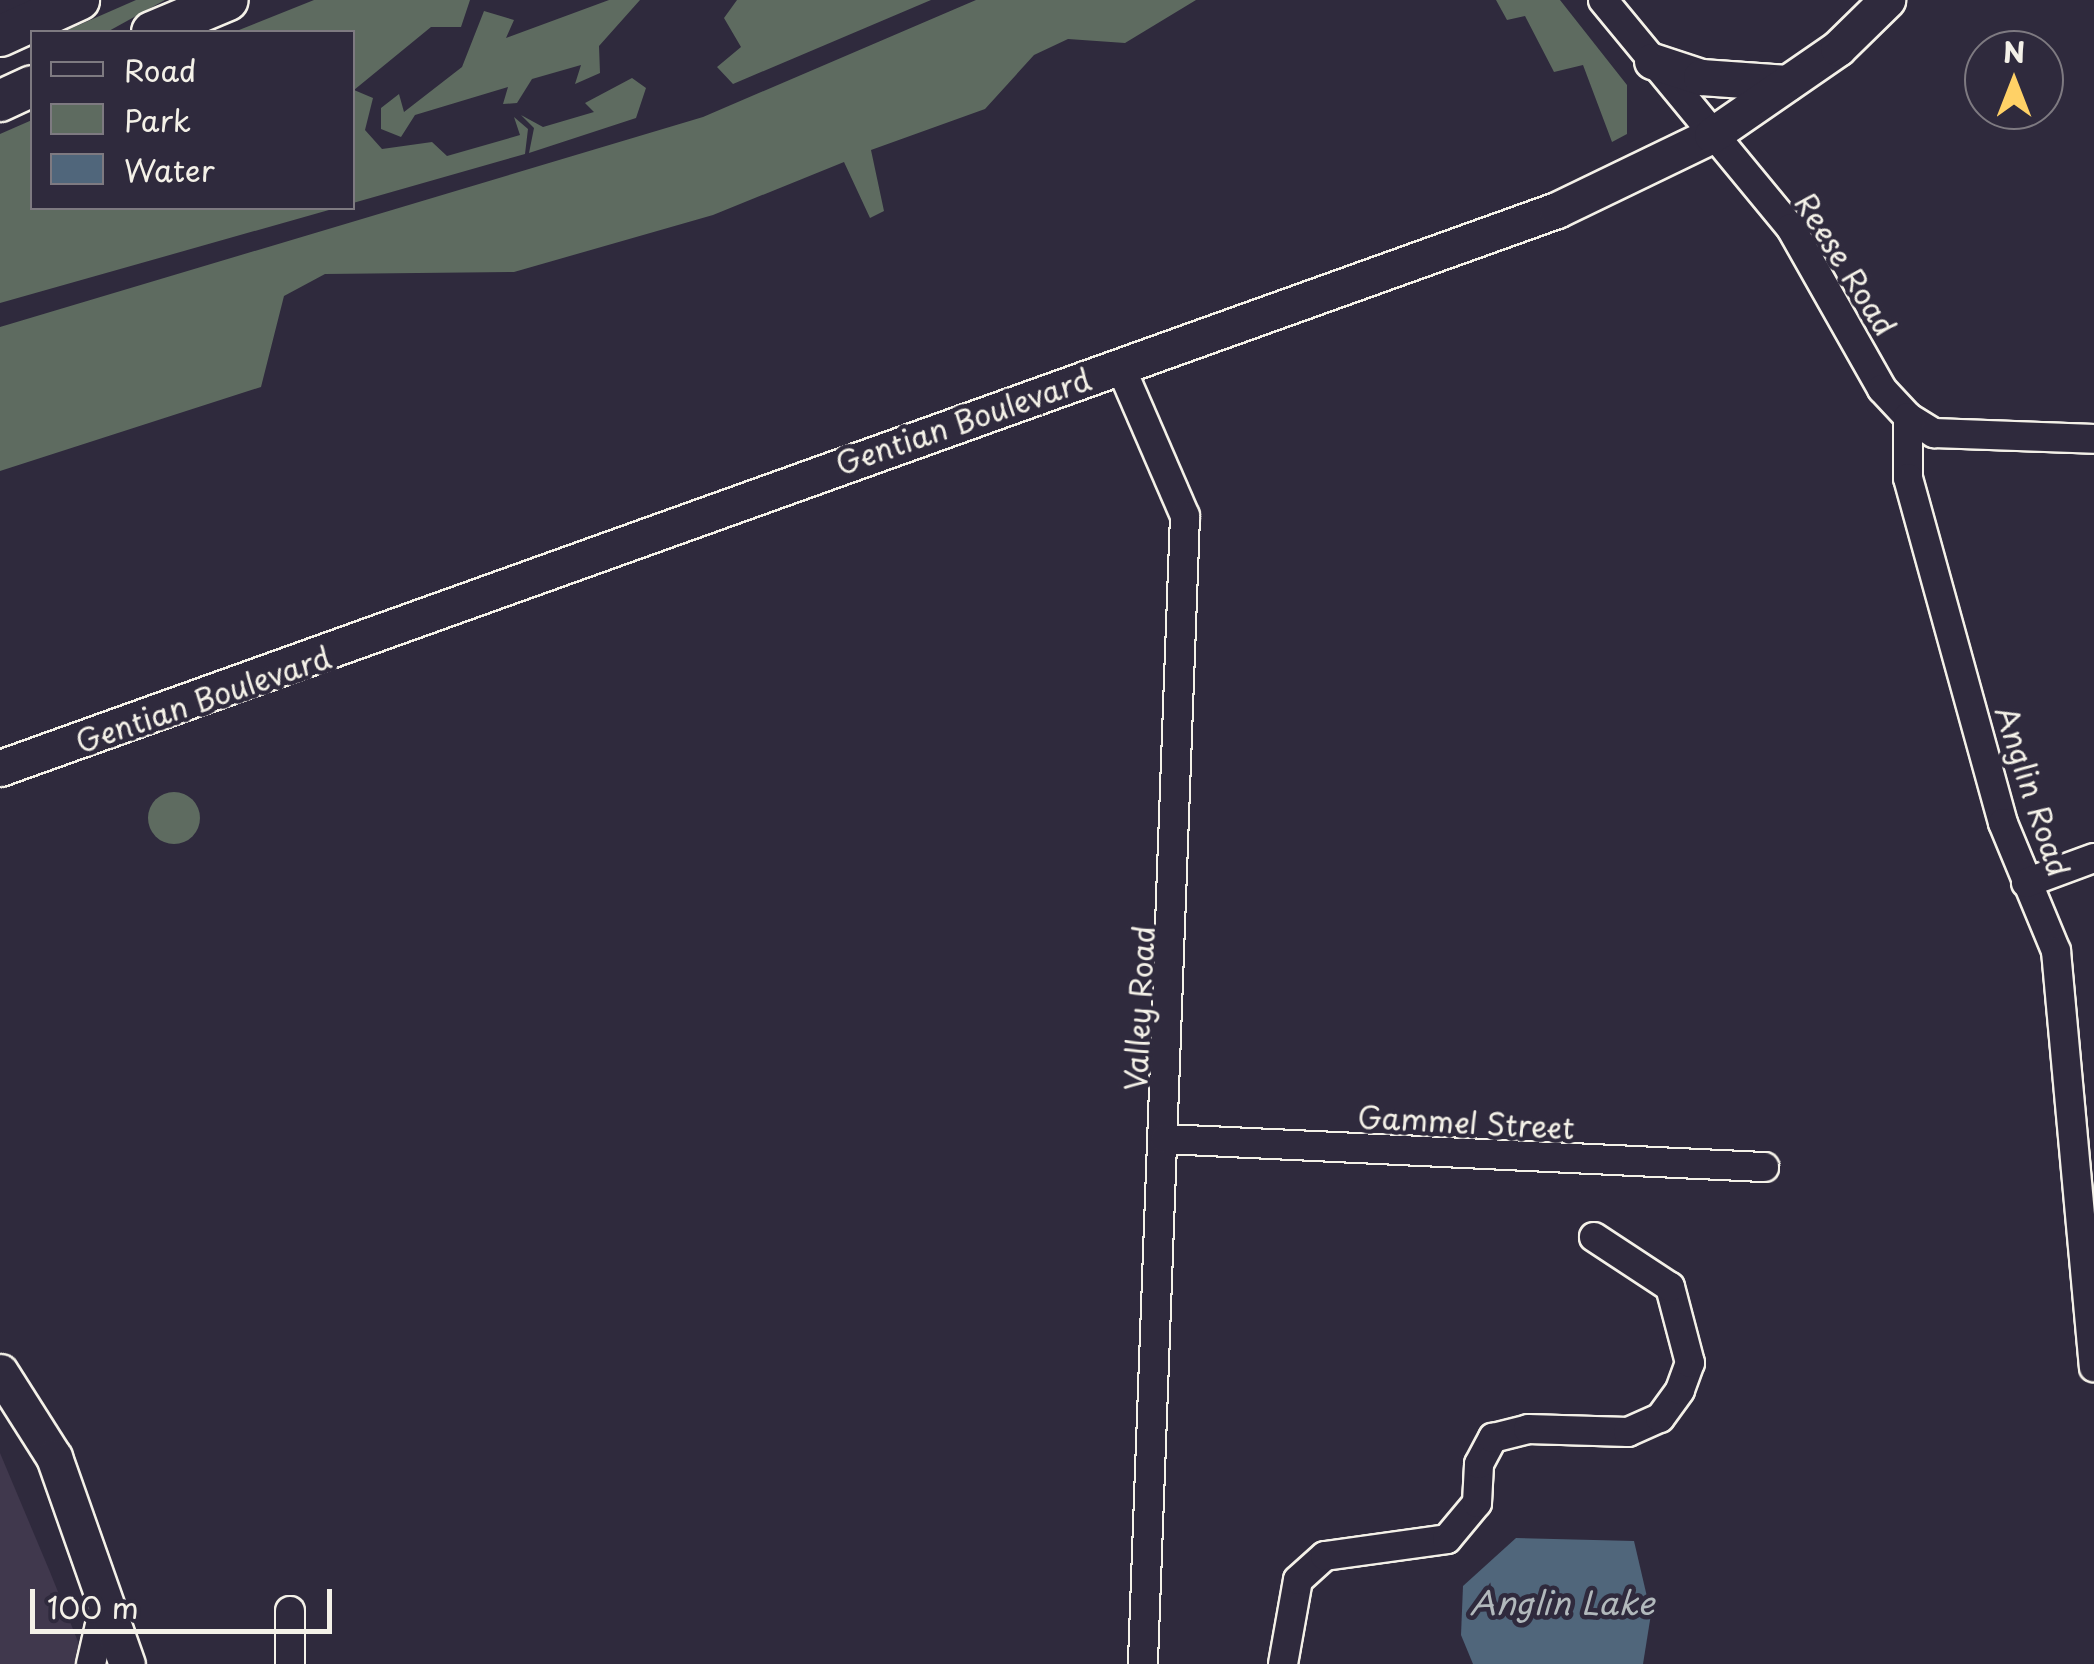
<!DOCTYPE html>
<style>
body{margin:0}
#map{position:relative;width:2094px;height:1664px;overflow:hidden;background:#2f2a3d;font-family:"Playpen Sans",sans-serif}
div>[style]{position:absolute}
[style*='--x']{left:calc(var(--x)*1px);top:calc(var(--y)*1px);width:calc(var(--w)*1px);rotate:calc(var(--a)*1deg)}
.built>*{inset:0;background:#40384d}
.green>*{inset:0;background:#5e6b60}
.round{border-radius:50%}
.water>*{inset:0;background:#50667b}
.roads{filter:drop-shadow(2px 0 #f4f1e8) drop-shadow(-2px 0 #f4f1e8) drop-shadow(0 2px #f4f1e8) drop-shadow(0 -2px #f4f1e8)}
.minor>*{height:28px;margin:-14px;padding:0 14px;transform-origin:14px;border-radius:14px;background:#2f2a3d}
.major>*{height:35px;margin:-17.5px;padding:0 17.5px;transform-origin:17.5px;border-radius:17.5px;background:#2f2a3d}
.highway>*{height:40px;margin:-20px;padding:0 20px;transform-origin:20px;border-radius:20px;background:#2f2a3d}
span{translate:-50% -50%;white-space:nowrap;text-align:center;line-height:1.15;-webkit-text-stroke:9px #2f2a3d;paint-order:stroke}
.street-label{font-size:30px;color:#f4f1e8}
.water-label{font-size:32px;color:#b2b9bc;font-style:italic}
.legend{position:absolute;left:30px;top:30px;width:325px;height:180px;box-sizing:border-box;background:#2f2a3d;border:2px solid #7e7a81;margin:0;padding:12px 18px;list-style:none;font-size:30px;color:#f4f1e8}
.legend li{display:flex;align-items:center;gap:20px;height:50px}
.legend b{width:50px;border:2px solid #7e7a81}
.north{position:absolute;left:1964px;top:30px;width:100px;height:100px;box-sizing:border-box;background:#2f2a3d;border:2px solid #7e7a81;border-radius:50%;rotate:0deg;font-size:28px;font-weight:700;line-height:40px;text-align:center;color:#f4f1e8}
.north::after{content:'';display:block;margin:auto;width:35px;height:45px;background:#ffd166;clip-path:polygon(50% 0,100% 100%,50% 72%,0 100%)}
.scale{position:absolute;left:30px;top:1589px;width:302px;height:45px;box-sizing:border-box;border:5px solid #f4f1e8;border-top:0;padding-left:12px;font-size:30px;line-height:35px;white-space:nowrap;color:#f4f1e8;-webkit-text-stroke:8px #2f2a3d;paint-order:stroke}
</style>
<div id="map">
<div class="built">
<div style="clip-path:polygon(0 1453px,50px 1572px,87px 1664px,0 1664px)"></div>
</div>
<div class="green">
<div style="clip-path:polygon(136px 0,165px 0,107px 32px,63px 32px)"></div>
<div style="clip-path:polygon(314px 0,470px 0,461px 27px,431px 27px,354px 90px,373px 98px,365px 130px,382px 149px,432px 142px,447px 156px,520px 135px,514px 117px,528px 129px,525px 154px,353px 203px,352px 32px,234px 32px)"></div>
<div style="clip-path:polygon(609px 0,640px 0,599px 46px,600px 73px,575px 84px,581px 65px,532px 79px,517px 103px,503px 104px,508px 87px,415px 115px,401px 137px,381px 129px,381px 108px,399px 94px,404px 112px,462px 67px,484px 11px,514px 20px,506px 38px)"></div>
<div style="clip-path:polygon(737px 0,931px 0,733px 84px,717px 67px,741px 47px,724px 18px)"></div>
<div style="clip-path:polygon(976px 0,1196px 0,1125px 43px,1068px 39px,1034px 55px,985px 109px,871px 150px,884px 211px,870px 218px,844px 162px,713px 215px,514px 272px,325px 274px,284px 296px,261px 387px,0 471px,0 327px,703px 117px)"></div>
<div style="clip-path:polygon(1496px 0,1560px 0,1627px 85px,1627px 134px,1612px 142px,1583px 65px,1554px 72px,1525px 16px,1507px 20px)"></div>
<div style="clip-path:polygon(632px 78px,646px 88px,636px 118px,529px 153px,534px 128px,521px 115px,543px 127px,594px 112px,585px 103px)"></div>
<div style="clip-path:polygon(32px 120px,32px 208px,336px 208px,0 303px,0 134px)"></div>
<div class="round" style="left:148px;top:792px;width:52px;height:52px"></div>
</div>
<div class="water">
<div style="clip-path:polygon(1516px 1538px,1634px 1541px,1651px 1614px,1643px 1664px,1473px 1664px,1461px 1635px,1463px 1586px)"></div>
</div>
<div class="roads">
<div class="minor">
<div style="--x:1603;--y:0;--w:296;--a:50.5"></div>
<div style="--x:1791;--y:228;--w:185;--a:60.5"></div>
<div style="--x:1882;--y:389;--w:38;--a:47"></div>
<div style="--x:1908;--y:417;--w:31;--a:32"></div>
<div style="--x:1934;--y:433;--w:160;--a:2.1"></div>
<div style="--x:0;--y:14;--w:36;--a:-23"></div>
<div style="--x:1121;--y:368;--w:161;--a:66.6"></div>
<div style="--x:1185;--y:516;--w:1149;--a:92.1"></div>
<div style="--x:1908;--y:417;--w:61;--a:90"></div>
<div style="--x:1908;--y:478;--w:358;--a:74.6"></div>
<div style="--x:2003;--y:823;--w:139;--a:67.5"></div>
<div style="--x:2056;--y:951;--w:418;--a:84.8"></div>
<div style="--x:2026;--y:883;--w:72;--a:-20.2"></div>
<div style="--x:1165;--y:1139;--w:600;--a:2.68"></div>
<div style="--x:290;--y:1611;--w:53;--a:90"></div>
<div style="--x:91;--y:1664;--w:63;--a:-77.1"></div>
<div style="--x:1283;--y:1664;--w:85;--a:-79.9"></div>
<div style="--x:1298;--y:1580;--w:36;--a:-42"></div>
<div style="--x:1325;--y:1556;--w:123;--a:-7.9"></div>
<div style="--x:1447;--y:1539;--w:47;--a:-50.2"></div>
<div style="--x:1477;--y:1503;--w:39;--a:-87"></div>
<div style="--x:1479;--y:1464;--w:30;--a:-62"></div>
<div style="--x:1493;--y:1438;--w:36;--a:-14"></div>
<div style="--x:1528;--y:1429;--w:100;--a:1.7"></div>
<div style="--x:1628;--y:1432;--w:35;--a:-24"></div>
<div style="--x:1660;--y:1418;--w:34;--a:-54"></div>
<div style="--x:1680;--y:1390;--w:29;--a:-70"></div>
<div style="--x:1690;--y:1363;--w:79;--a:-104.7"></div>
<div style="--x:1670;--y:1287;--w:91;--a:-146.7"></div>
</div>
<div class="major">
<div style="--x:1652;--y:61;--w:52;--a:18.1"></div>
<div style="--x:1701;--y:77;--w:86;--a:4"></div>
<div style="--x:0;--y:768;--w:1654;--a:-19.72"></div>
<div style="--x:1557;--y:210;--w:172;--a:-25.8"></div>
<div style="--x:1712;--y:135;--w:153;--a:-34.6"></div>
<div style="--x:1838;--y:48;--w:69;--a:-44.4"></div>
<div style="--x:0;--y:1372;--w:101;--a:57.6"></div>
<div style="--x:54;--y:1457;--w:219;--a:70.6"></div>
</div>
<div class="highway">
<div style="--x:152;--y:32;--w:82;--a:-22.8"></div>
<div style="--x:0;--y:36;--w:87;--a:-24.5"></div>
<div style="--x:0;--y:101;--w:35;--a:-25"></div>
</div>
</div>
<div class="street-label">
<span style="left:1846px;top:264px;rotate:58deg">Reese Road</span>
<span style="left:963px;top:421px;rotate:-19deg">Gentian Boulevard</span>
<span style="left:203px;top:699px;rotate:-19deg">Gentian Boulevard</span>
<span style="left:2033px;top:791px;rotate:72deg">Anglin Road</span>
<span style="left:1139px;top:1008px;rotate:-87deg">Valley Road</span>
<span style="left:1466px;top:1122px;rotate:3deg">Gammel Street</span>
</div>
<div class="water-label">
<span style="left:1562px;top:1602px">Anglin Lake</span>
</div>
<ul class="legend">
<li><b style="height:12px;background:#2f2a3d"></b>Road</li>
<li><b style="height:28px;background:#5e6b60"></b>Park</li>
<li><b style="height:28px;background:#50667b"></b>Water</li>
</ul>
<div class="north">N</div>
<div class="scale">100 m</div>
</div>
